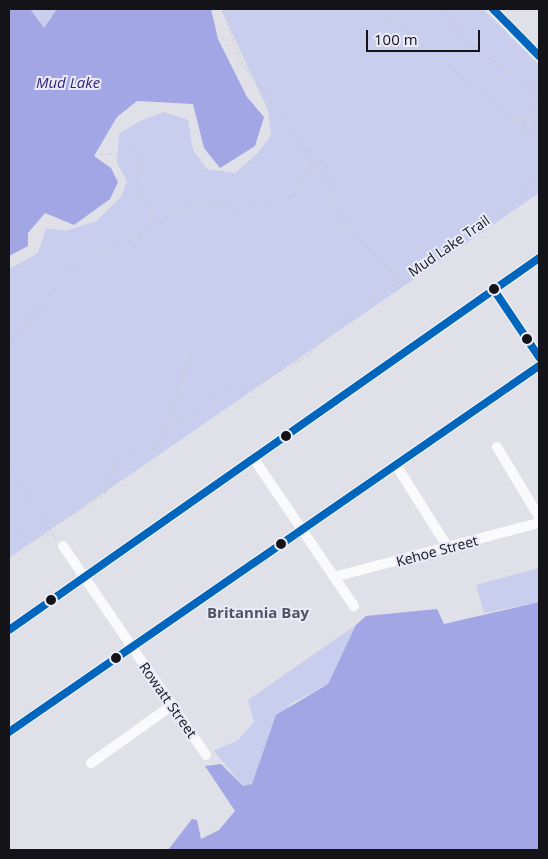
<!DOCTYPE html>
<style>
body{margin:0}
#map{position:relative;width:548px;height:859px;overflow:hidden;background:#e0e1e8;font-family:"Open Sans",sans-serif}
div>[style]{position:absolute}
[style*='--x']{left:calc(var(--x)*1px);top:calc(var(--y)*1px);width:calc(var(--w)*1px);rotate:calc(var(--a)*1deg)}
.green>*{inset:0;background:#c9cdee}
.water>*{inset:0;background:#a2a6e4}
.path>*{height:1px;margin-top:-0.5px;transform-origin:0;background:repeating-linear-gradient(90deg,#cacacd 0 2.5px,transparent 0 5px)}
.minor>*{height:10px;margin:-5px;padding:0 5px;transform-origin:5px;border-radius:5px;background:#fafafc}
.bus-1>*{height:8px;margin:-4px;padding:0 4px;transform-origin:4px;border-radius:4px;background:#0065bd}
.dots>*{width:14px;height:14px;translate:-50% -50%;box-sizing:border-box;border:2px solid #eaebfa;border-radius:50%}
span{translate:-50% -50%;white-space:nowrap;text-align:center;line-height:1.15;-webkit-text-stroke:4px #eaebfa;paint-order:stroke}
.street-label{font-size:14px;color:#131318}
.water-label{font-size:15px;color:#2e1f84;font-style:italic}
.neighbourhood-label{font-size:15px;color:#52545f;font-weight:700}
.frame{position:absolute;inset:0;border:10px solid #131318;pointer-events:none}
.scale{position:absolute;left:366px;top:30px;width:114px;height:22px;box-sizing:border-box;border:2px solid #131318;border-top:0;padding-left:6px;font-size:15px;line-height:18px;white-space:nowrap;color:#131318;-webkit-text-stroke:4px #eaebfa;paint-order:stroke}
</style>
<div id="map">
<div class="green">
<div style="clip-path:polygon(30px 9px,57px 9px,44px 28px)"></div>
<div style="clip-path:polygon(221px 9px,483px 9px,539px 65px,539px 193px,9px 558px,9px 269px,38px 253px,46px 228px,66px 231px,96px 221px,121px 197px,127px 181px,117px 163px,119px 134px,138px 122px,164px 112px,188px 120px,193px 150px,207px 169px,235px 173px,257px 154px,271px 135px,268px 110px)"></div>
<div style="clip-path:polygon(539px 568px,539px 602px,484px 613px,476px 585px)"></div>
<div style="clip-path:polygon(356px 625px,328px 684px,290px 704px,252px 784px,243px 786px,214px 751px,238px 740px,254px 722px,248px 700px)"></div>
</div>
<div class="water">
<div style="clip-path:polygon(9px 9px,30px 9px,44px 28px,57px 9px,211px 9px,218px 39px,247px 97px,264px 117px,255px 146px,220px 168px,204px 148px,193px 104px,137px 101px,117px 117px,94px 156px,111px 168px,118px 182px,110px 199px,74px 225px,45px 213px,28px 233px,28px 246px,9px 256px)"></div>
<div style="clip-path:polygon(539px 602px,539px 850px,168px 850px,192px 819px,197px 820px,201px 839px,219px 830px,235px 811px,205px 766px,221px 764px,243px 786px,252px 784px,276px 715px,328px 684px,356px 625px,366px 616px,437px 609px,444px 624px)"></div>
</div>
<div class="path">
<div style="--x:223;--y:9;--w:55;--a:70.9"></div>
<div style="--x:241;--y:61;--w:110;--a:53.9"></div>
<div style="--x:306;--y:150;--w:26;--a:39"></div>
<div style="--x:326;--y:166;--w:26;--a:81"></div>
<div style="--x:330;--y:192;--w:34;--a:63"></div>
<div style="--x:345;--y:222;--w:79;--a:46.5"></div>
<div style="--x:380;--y:9;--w:206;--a:39.5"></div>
<div style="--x:442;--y:9;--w:39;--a:53"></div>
<div style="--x:465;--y:40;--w:90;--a:35.1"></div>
<div style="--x:222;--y:38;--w:12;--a:14"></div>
<div style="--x:518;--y:123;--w:16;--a:-27"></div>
<div style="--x:536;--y:137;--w:21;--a:-101"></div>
<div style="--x:532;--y:116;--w:23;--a:-72"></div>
<div style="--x:100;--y:154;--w:37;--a:-6"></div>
<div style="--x:137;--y:150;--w:43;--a:86"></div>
<div style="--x:140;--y:193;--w:34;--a:62"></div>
<div style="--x:9;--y:344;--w:96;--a:-50.5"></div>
<div style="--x:70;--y:270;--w:78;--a:-26.6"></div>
<div style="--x:140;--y:235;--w:40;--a:-34"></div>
<div style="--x:173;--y:213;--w:22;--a:-27"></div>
<div style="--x:193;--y:203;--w:46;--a:6.2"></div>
<div style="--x:239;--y:208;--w:57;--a:-13.3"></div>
<div style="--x:294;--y:195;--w:29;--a:-55"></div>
<div style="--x:311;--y:171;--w:22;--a:-103"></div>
<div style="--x:169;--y:421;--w:76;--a:-73.2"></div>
<div style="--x:9;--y:465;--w:89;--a:57.4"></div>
<div style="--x:49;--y:529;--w:67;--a:-32.7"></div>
<div style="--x:105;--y:493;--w:37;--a:-70"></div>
<div style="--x:118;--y:458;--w:40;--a:-16"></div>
<div style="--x:156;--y:447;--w:27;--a:-62"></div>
<div style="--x:169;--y:423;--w:38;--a:-27"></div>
<div style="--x:203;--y:406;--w:25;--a:-43"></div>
<div style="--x:221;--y:389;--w:37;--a:-9"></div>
<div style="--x:258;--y:383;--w:56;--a:-28.9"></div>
<div style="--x:307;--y:356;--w:46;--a:-45.9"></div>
<div style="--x:339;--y:323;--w:221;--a:-34.8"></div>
<div style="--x:520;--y:197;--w:34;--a:-56"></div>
<div style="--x:9;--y:531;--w:24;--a:17"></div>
<div style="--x:32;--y:538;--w:18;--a:-13"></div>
</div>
<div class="minor">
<div style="--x:493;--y:9;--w:66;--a:45.6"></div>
<div style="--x:494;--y:290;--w:81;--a:56.1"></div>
<div style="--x:497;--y:447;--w:82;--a:59"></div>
<div style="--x:254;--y:459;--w:178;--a:55.8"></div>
<div style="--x:396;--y:465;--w:99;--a:57.8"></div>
<div style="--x:63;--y:546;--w:253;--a:55.6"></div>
<div style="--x:334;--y:577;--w:212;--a:-14.8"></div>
<div style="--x:9;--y:630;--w:648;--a:-35.06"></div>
<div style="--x:9;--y:732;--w:644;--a:-34.63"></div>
<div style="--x:91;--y:763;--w:98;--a:-35.5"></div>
</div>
<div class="bus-1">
<div style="--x:493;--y:9;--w:66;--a:45.6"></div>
<div style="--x:494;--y:290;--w:81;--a:56.1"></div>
<div style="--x:9;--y:630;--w:648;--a:-35.06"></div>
<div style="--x:9;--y:732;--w:644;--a:-34.63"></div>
</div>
<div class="dots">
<div style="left:494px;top:289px;background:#131318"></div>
<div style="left:527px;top:339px;background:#131318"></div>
<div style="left:286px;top:436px;background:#131318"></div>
<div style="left:281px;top:544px;background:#131318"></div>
<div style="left:51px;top:600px;background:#131318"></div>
<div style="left:116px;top:658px;background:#131318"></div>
</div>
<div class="street-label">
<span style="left:449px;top:246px;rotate:-35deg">Mud Lake Trail</span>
<span style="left:437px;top:551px;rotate:-15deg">Kehoe Street</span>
<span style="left:168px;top:700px;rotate:55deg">Rowatt Street</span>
</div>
<div class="water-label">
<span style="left:68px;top:83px">Mud Lake</span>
</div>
<div class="neighbourhood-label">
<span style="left:258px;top:613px">Britannia Bay</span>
</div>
<div class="frame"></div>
<div class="scale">100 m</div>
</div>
